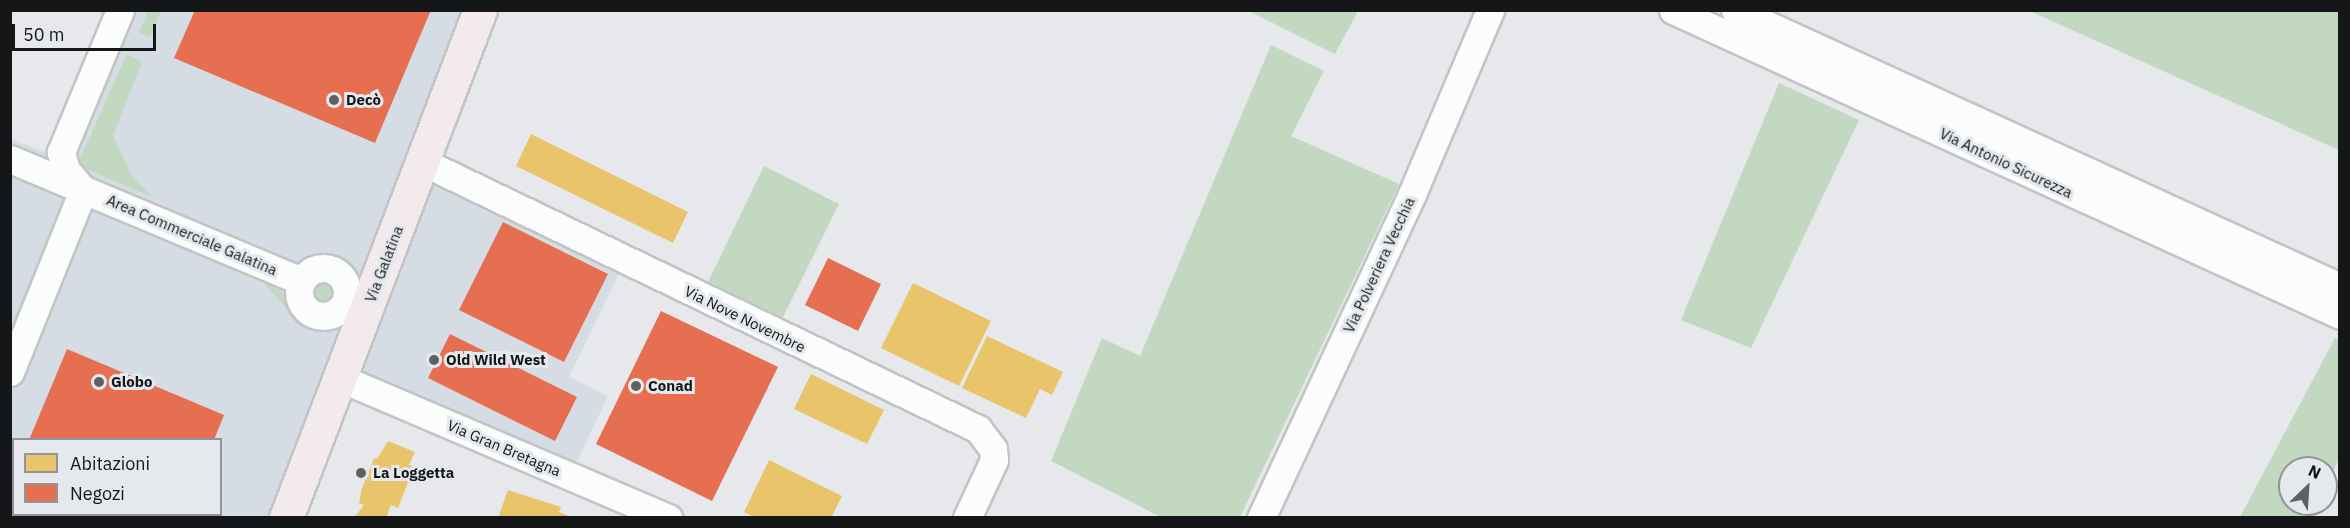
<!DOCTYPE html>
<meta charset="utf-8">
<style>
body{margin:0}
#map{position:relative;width:2350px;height:528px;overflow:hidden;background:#e6e8eb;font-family:"IBM Plex Sans",sans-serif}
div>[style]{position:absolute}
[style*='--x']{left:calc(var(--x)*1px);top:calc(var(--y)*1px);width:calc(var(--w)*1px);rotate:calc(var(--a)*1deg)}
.built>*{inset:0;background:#d6dce3}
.green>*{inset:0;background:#c3d8c0}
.round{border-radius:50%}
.homes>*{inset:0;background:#e9c46a}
.shops>*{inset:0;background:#e76f51}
.roads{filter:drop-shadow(2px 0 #c2c4c5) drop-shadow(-2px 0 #c2c4c5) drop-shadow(0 2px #c2c4c5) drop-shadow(0 -2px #c2c4c5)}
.minor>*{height:27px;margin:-13.5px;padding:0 13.5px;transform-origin:13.5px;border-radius:13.5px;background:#fbfcfc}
.minor>.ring{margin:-13.5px;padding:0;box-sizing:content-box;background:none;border:27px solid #fbfcfc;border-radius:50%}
.major>*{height:33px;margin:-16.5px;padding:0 16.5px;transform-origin:16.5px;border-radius:16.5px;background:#f2eaec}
.dots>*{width:16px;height:16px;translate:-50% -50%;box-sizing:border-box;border:3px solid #e5e8ec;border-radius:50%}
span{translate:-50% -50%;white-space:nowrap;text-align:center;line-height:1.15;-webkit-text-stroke:6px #e5e8ec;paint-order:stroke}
.poi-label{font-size:15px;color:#151618;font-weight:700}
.left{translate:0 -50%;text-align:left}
.street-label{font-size:15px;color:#151618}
.frame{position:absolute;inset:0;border:12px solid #151618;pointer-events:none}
.legend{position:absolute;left:12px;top:438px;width:210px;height:78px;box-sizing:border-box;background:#e5e8ec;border:2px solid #929497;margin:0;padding:8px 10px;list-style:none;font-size:18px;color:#151618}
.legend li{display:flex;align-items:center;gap:12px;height:30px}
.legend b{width:30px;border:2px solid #929497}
.north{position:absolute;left:2278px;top:456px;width:60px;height:60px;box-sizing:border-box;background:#e5e8ec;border:2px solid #929497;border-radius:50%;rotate:25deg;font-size:16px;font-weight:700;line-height:24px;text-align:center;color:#151618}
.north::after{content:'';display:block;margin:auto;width:21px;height:27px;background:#5e6062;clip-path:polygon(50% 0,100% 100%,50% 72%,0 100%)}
.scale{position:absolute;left:12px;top:24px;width:144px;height:27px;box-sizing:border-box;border:3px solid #151618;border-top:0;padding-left:8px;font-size:18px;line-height:21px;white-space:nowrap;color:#151618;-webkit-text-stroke:4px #e5e8ec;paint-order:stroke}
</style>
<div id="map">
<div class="built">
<div style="clip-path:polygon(evenodd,109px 11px,499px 11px,437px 169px,625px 261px,569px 377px,608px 396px,570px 476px,341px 378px,277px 517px,11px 517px,10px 139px,48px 153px,109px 11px,14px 440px,220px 440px,220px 514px,14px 514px,14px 440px)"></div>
</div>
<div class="green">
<div style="clip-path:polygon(148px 11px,161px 11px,150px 37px,139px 32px)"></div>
<div style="clip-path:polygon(1249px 11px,1358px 11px,1335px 54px)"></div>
<div style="clip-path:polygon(2030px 11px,2339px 11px,2339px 150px)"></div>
<div style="clip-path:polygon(1271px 45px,1324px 71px,1291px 136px,1399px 184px,1240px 517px,1161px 517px,1051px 461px,1102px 338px,1140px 356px)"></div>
<div style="clip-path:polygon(127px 54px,142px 62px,113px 136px,132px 176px,152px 197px,77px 165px)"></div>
<div style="clip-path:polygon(1779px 83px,1859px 120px,1751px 348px,1681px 320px)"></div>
<div style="clip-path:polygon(764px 166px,839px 204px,782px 319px,708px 282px)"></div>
<div style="clip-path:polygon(259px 278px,283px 293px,305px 322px,297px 320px)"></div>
<div class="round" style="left:308px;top:279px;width:28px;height:28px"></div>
<div style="clip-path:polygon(2335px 338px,2340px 341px,2339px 459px,2326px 485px,2326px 468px,2290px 468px,2290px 504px,2317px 504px,2310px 517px,2240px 517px)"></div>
</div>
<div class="homes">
<div style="clip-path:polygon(531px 134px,688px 212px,673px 243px,516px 166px)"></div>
<div style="clip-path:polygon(913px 283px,991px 321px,959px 386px,881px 348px)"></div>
<div style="clip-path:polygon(987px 336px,1063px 372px,1052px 395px,1040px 389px,1026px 418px,962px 388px)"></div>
<div style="clip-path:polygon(811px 374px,884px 410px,867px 444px,794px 409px)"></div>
<div style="clip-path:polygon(388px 441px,415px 452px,409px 465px,414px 467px,398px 508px,391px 505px,386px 518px,354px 518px,364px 505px,359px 503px,362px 488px,374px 458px,377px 459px)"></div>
<div style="clip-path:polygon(769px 460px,842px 496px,831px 518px,756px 518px,744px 512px)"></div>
<div style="clip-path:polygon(508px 490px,561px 507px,559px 512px,573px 518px,498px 518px)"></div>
</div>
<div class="shops">
<div style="clip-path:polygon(195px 10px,431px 10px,375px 143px,174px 58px)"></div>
<div style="clip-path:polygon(503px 222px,608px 274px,564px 362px,459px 310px)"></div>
<div style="clip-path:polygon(828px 258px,881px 284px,858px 331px,805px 305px)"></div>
<div style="clip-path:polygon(661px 311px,778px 367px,712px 501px,596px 444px)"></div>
<div style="clip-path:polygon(450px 334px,577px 397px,555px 441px,428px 378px)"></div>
<div style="clip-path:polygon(67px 349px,224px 415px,214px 440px,29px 440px)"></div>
<div style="clip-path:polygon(14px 477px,14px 514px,139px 514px,10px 518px)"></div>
</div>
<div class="roads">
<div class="minor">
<div style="--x:1673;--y:10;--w:733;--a:24.57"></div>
<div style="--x:1735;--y:10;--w:665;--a:24.6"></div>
<div style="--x:10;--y:159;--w:316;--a:22.7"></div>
<div style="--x:423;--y:162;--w:616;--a:25.69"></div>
<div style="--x:978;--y:429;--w:25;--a:53"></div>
<div style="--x:993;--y:449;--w:11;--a:85"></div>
<div style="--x:994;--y:460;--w:64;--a:115"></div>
<div class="ring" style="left:299px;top:268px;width:21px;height:21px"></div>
<div style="--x:10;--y:372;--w:196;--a:-68.1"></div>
<div style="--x:83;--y:190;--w:26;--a:-130"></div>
<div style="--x:66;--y:170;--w:19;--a:-106"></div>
<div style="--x:61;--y:152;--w:154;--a:-67.4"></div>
<div style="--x:340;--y:378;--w:357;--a:23.1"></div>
<div style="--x:1261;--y:518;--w:357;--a:-65"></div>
<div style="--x:1412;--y:194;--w:200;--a:-67"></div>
</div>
<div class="major">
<div style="--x:286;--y:518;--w:544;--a:-69.1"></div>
</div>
</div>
<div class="dots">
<div style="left:334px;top:100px;background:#5e6062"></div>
<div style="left:434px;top:360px;background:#5e6062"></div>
<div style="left:99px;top:382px;background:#5e6062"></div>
<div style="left:636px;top:386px;background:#5e6062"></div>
<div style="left:361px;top:473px;background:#5e6062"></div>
</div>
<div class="poi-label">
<span class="left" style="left:346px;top:100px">Decò</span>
<span class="left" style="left:446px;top:360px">Old Wild West</span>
<span class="left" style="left:111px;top:382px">Globo</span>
<span class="left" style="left:648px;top:386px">Conad</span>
<span class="left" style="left:373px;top:473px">La Loggetta</span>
</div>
<div class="street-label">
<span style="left:2006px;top:163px;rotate:25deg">Via Antonio Sicurezza</span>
<span style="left:192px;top:235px;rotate:23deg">Area Commerciale Galatina</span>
<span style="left:384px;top:264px;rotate:-69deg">Via Galatina</span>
<span style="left:1379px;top:265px;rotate:-65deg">Via Polveriera Vecchia</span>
<span style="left:745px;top:319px;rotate:26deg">Via Nove Novembre</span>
<span style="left:504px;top:448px;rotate:23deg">Via Gran Bretagna</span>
</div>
<div class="frame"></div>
<ul class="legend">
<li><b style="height:16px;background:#e9c46a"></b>Abitazioni</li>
<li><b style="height:16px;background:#e76f51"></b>Negozi</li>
</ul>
<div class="north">N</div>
<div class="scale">50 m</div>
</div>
